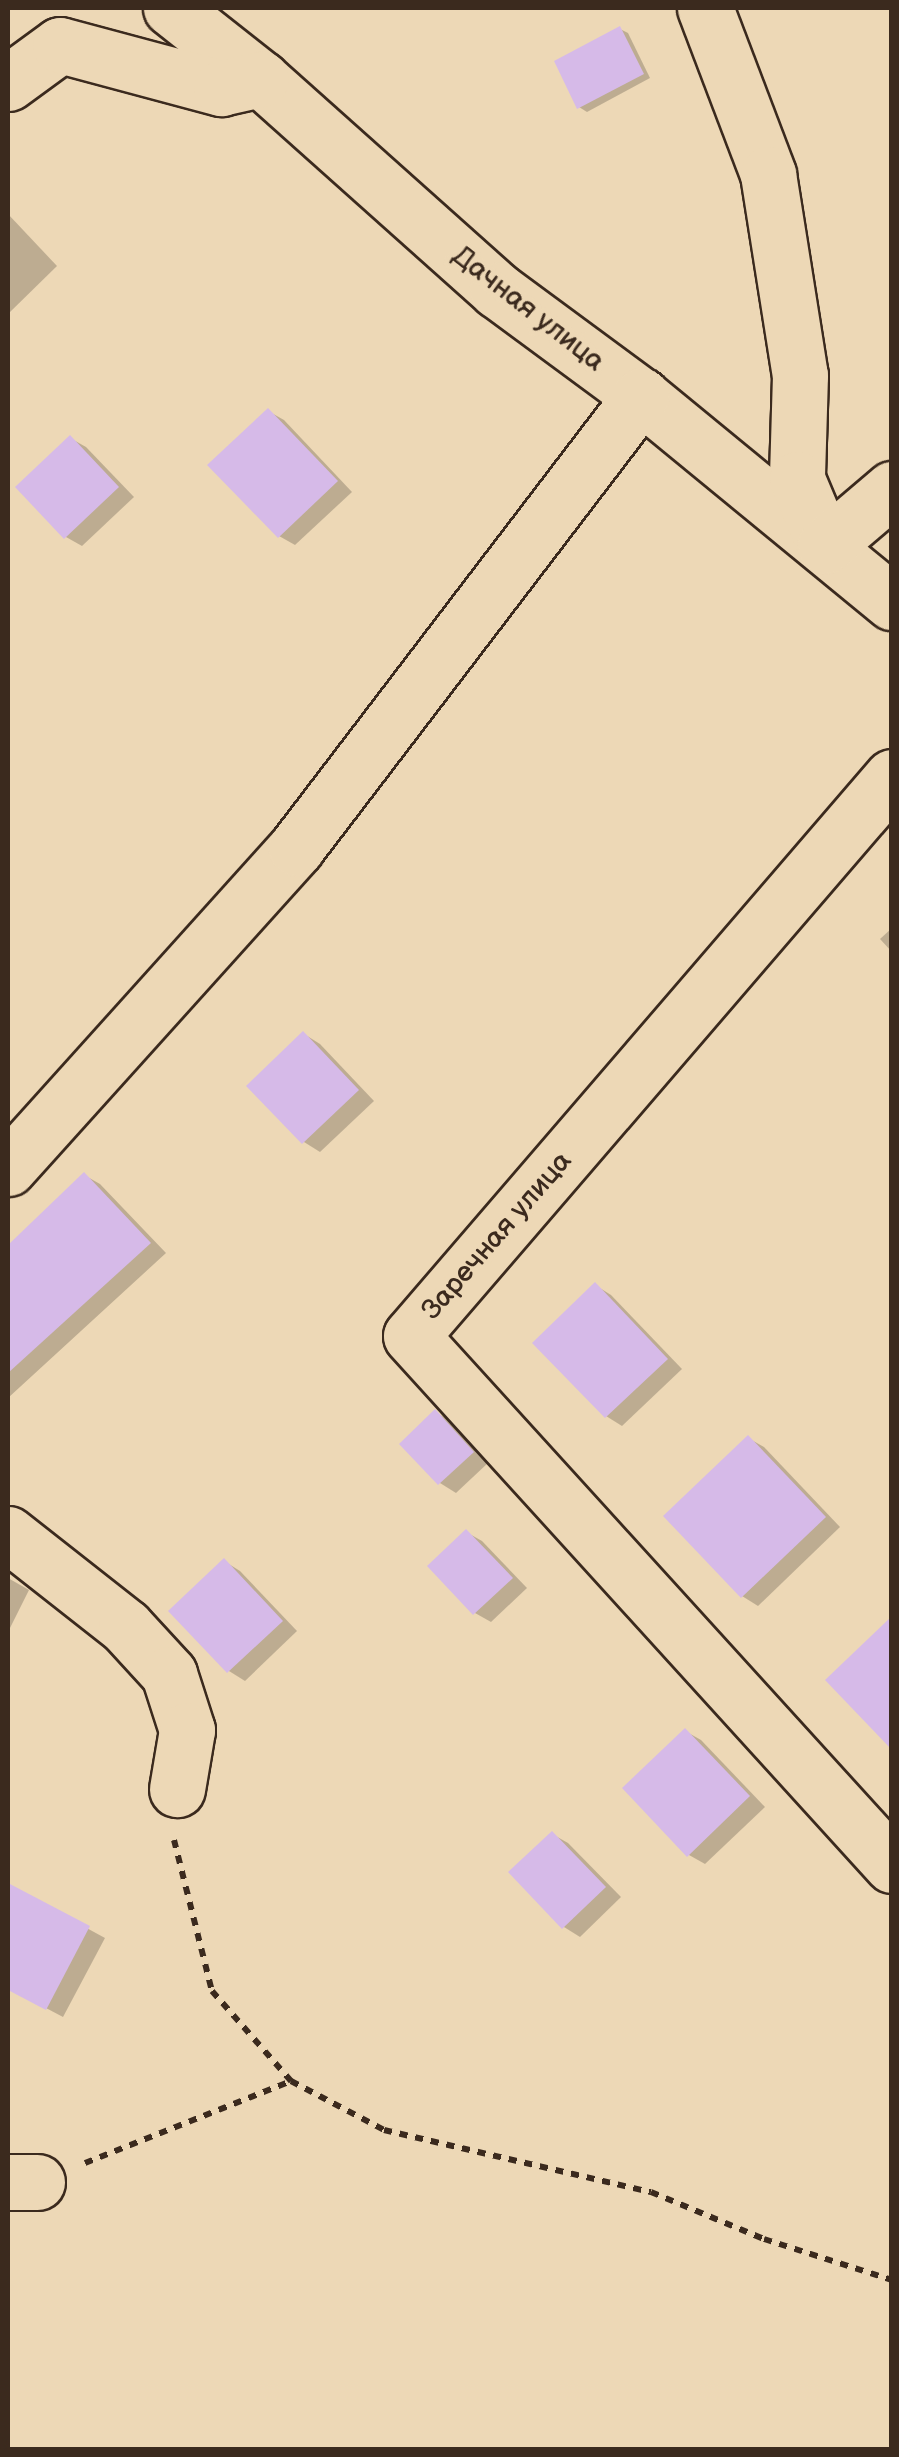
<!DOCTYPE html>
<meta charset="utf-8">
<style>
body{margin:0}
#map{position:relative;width:899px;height:2457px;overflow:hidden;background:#edd8b6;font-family:"Balsamiq Sans",sans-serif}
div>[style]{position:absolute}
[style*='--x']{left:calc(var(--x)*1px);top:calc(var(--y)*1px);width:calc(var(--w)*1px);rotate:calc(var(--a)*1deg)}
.shadow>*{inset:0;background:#0003}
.building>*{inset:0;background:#d6bae8}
.path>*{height:6px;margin-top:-3px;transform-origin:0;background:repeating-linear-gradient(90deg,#3b2a1e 0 8px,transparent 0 16px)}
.roads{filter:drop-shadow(2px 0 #3b2a1e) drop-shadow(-2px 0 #3b2a1e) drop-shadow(0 2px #3b2a1e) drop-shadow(0 -2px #3b2a1e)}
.minor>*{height:55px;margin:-27.5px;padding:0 27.5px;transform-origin:27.5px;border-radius:27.5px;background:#edd8b6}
span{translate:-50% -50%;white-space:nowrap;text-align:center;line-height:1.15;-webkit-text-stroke:10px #edd8b6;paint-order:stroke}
.street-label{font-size:28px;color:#3b2a1e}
.frame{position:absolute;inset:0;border:10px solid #3b2a1e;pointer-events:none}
</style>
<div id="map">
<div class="shadow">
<div style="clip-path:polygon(620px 29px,628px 33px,650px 78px,587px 112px,579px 107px)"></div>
<div style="clip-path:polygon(8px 214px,57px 266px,8px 314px)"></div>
<div style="clip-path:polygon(268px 411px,284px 420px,352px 492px,295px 545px,279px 536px)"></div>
<div style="clip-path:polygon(70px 438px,86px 447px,134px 497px,82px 546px,66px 537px)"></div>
<div style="clip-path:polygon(892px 928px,892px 952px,880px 939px)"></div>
<div style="clip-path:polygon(304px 1034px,320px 1044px,374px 1101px,320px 1152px,304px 1142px)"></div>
<div style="clip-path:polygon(84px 1175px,100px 1184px,166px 1253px,8px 1398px,8px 1306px,53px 1263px)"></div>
<div style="clip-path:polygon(595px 1285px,611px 1295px,682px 1369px,622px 1426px,606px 1416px)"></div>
<div style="clip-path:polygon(435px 1412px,451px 1421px,489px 1462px,456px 1493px,440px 1483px,402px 1444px)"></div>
<div style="clip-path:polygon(748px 1438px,764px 1447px,840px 1527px,758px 1606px,742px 1596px)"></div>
<div style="clip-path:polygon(466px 1532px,482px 1541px,527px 1588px,491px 1622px,475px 1613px)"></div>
<div style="clip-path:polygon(224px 1561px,240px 1571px,297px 1631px,245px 1681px,229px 1671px)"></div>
<div style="clip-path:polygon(8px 1578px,29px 1590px,8px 1632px)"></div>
<div style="clip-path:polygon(685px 1731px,701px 1740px,765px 1807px,705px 1864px,689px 1855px)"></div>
<div style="clip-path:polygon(552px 1834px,568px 1843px,621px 1897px,580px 1937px,564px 1927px)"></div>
<div style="clip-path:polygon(15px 1889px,105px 1938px,63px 2017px,8px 1988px,8px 1903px)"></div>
</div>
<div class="building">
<div style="clip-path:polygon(620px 26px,644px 74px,577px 109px,554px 61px)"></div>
<div style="clip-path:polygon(268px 408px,338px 481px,278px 538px,207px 465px)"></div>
<div style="clip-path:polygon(70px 435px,119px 487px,64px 539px,15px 487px)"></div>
<div style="clip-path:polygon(303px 1031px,359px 1090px,302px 1144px,246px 1086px)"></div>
<div style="clip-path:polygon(84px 1172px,151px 1243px,8px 1373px,8px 1245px)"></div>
<div style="clip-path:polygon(595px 1282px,668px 1359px,605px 1418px,532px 1343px)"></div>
<div style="clip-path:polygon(435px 1409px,474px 1452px,438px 1485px,399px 1444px)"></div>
<div style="clip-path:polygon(748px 1435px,826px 1517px,741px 1598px,663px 1516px)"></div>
<div style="clip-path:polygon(466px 1529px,513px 1578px,473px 1615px,427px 1566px)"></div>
<div style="clip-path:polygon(224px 1558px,283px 1621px,227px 1673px,168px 1611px)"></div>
<div style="clip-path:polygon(892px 1616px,892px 1750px,825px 1680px)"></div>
<div style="clip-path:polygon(685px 1728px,750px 1796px,687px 1857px,622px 1788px)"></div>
<div style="clip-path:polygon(552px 1831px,606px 1887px,562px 1929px,508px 1872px)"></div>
<div style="clip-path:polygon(8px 1883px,90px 1926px,46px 2010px,8px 1990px)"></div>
</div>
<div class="path">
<div style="--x:174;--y:1840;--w:156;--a:75.9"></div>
<div style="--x:212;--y:1991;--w:120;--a:48.7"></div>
<div style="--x:291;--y:2081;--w:105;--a:27.8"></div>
<div style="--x:384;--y:2130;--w:274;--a:13.1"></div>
<div style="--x:651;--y:2192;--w:122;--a:22.6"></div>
<div style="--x:764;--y:2239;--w:134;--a:17.8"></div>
<div style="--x:85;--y:2163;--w:222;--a:-21.7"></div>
</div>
<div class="roads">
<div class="minor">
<div style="--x:171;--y:8;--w:115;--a:38.3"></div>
<div style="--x:261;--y:79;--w:317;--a:41.8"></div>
<div style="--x:497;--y:290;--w:179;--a:36.4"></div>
<div style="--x:641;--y:396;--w:325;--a:39.4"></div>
<div style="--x:705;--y:8;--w:178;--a:69.2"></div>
<div style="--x:768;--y:174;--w:204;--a:81"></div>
<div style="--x:800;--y:375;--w:104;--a:91.7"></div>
<div style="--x:797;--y:479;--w:73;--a:67.3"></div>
<div style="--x:825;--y:546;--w:88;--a:-40.4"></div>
<div style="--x:8;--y:83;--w:64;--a:-36.2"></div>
<div style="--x:60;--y:45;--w:167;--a:15"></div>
<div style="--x:221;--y:88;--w:41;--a:-12.7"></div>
<div style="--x:892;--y:777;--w:737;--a:130.71"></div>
<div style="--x:411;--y:1336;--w:715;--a:47.72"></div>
<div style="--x:8;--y:1168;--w:431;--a:-48"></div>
<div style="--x:296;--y:848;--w:569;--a:-52.65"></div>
<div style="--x:8;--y:1534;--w:150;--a:38.2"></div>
<div style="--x:126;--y:1627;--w:64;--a:47.5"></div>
<div style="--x:169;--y:1674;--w:59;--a:72.2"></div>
<div style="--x:187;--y:1730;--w:60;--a:99.6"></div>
<div style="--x:8;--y:2182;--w:29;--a:0"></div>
</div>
</div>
<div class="street-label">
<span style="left:528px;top:309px;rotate:38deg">Дачная улица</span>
<span style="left:497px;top:1236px;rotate:-49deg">Заречная улица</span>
</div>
<div class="frame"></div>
</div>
